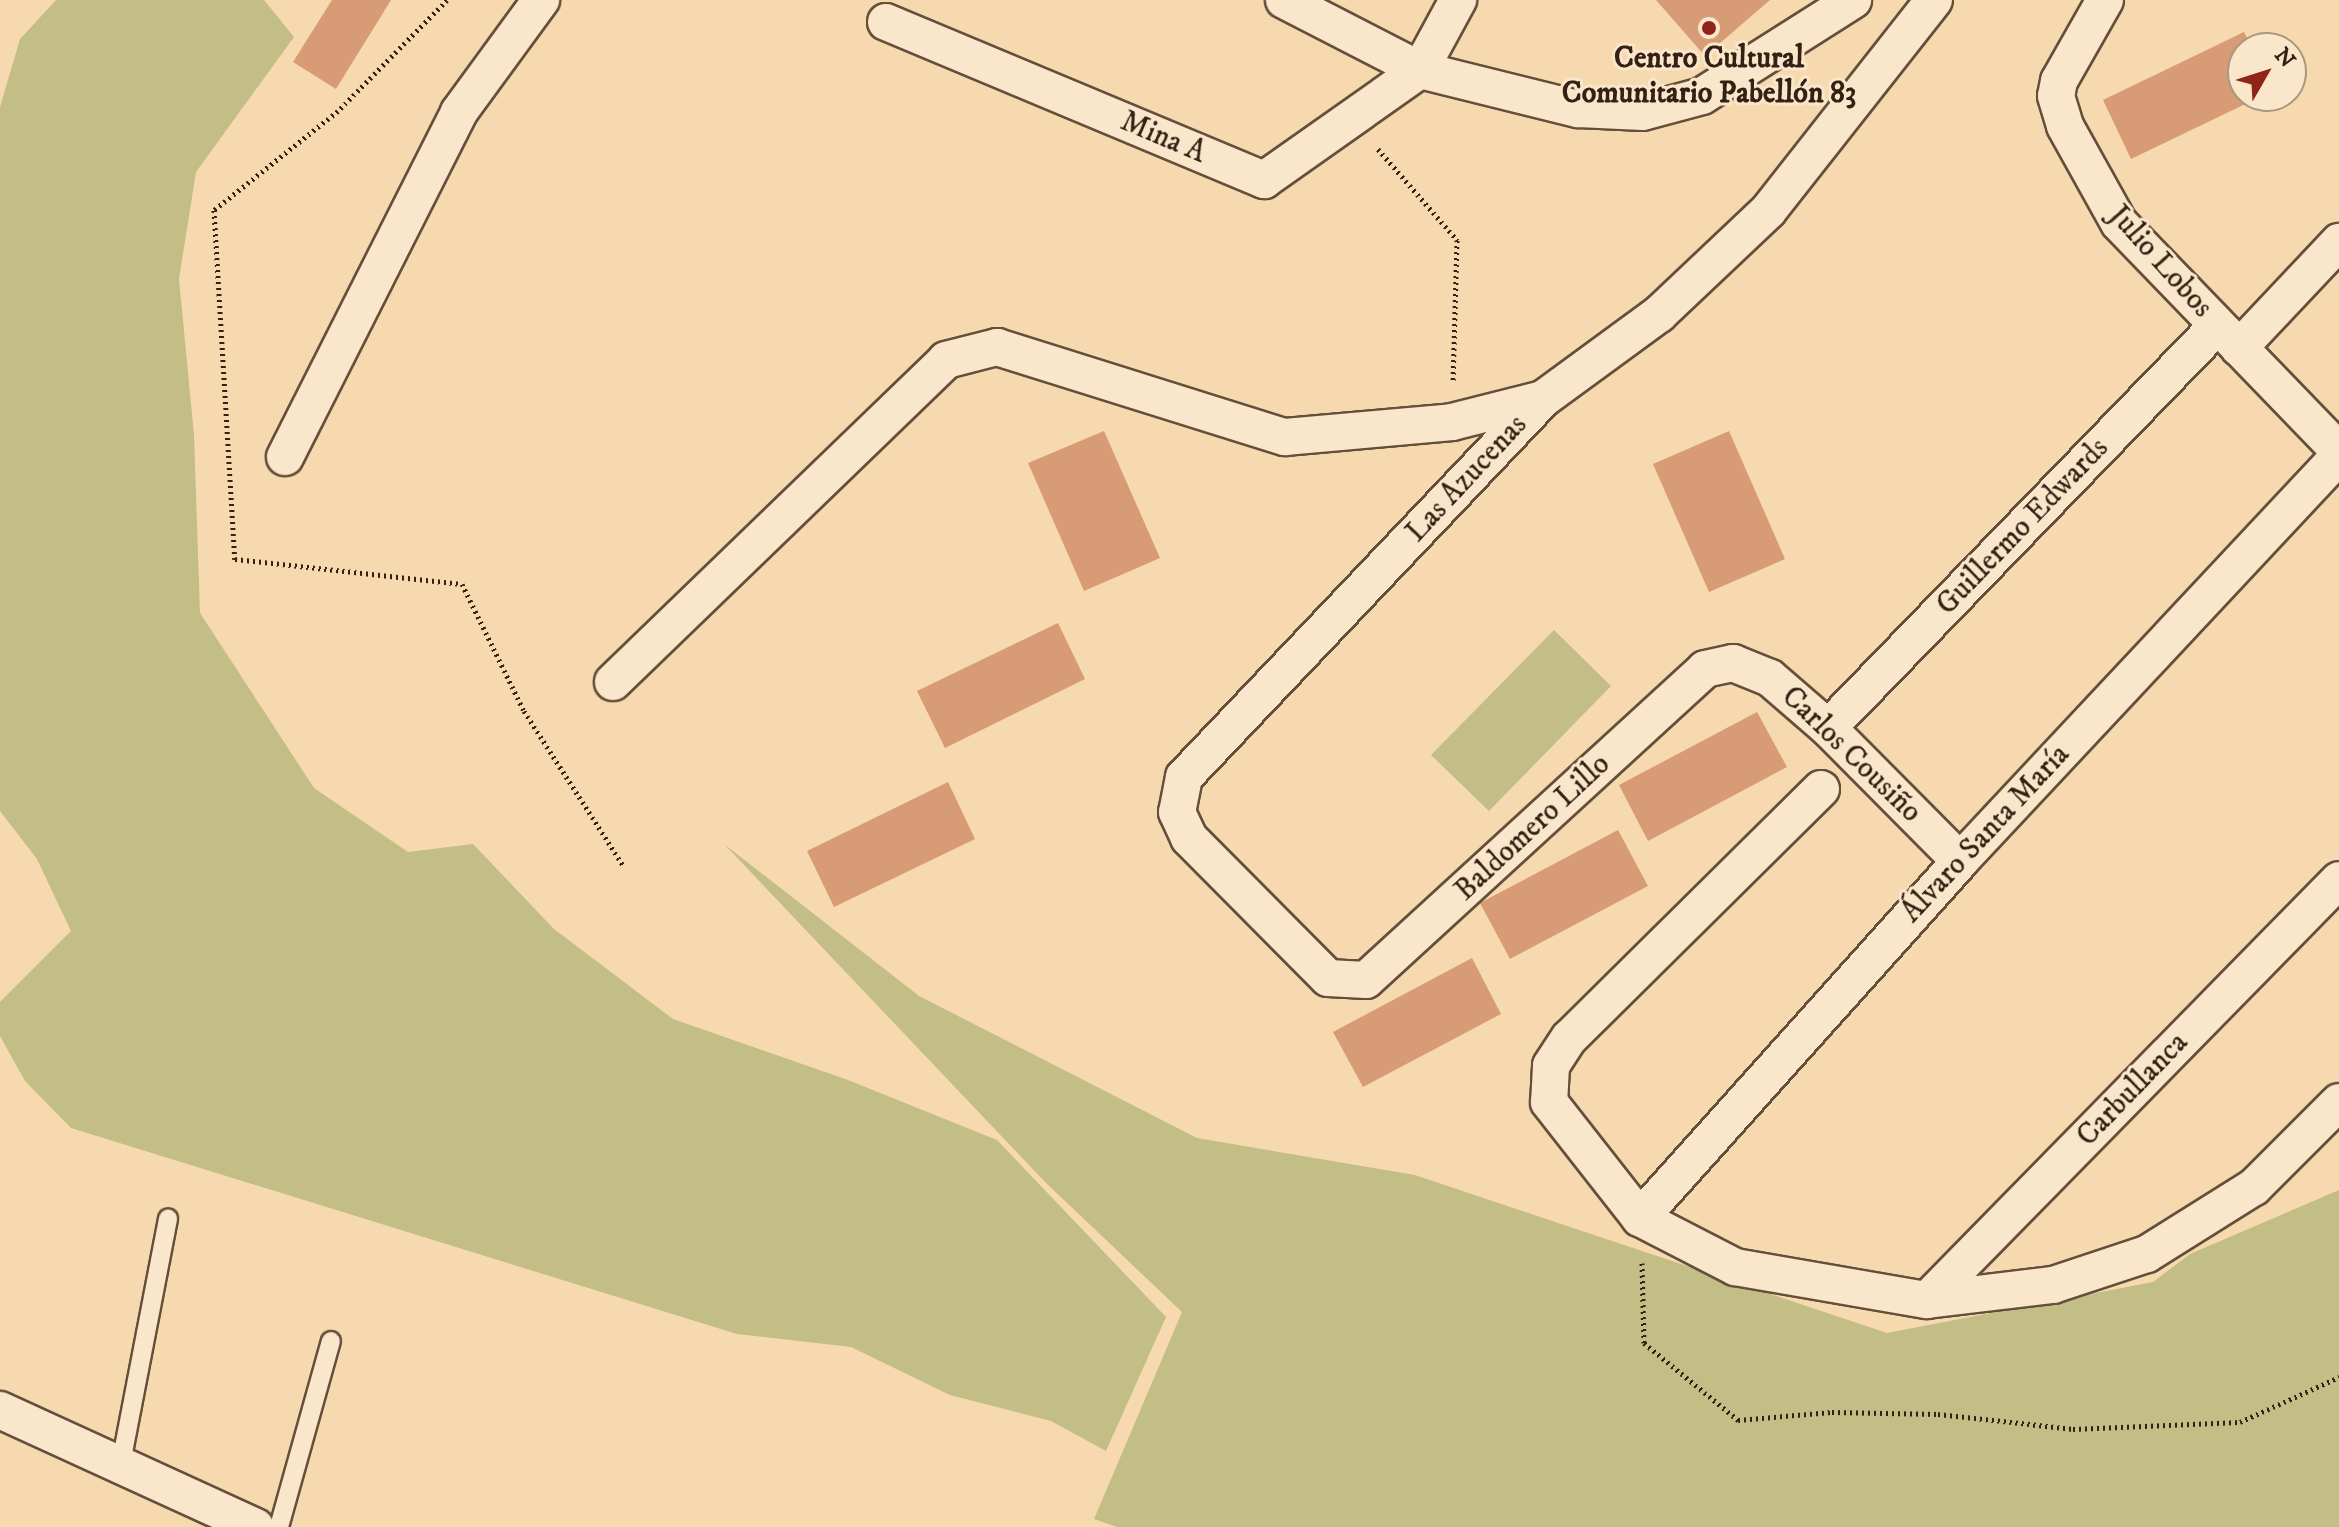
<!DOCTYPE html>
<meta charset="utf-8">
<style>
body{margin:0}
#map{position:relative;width:2339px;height:1527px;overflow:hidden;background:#f6d9af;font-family:"IM FELL DW Pica",serif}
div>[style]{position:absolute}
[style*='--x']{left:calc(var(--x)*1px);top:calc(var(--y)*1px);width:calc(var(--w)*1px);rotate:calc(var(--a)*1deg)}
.green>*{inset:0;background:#c3bd86}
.building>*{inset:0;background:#d79b75}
.path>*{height:5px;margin-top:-2.5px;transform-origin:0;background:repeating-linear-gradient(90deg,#342114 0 2px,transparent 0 6px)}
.roads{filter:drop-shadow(2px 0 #644f3b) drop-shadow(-2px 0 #644f3b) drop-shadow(0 2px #644f3b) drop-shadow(0 -2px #644f3b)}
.service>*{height:18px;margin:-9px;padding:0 9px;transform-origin:9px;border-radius:9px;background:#f9e6cb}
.minor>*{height:36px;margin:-18px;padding:0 18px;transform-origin:18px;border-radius:18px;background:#f9e6cb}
.dots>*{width:22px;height:22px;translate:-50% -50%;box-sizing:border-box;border:4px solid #f9e6cb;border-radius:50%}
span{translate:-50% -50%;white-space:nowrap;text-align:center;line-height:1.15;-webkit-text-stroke:6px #f9e6cb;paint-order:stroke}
.poi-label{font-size:30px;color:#342114;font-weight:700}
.street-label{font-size:30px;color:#342114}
.north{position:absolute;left:2227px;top:32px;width:80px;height:80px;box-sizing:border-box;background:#f9e6cb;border:2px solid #aa9782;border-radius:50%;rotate:51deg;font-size:22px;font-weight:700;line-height:32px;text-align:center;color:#342114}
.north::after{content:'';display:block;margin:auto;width:28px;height:36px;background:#8f2418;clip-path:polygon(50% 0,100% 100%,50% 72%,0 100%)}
</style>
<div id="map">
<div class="green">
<div style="clip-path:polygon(56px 0,264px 0,294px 37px,196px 172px,179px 279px,194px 435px,200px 613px,314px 788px,408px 852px,473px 844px,554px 929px,673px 1019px,848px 1080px,997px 1140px,1166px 1317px,1106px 1451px,1051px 1421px,950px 1395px,851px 1347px,737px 1334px,71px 1128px,25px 1081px,0 1036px,0 1002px,71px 931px,37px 859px,0 811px,0 107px,20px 39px)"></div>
<div style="clip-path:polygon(1554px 630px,1611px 686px,1489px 811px,1431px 755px)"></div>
<div style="clip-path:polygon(724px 844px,919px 996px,1197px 1138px,1415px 1175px,1887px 1333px,2153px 1282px,2190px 1254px,2339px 1190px,2339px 1527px,1117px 1527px,1094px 1519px,1182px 1312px,1045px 1182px)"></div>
</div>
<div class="building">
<div style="clip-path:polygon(332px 0,391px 0,336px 89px,293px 62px)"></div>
<div style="clip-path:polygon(1656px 0,1770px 0,1705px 56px)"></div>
<div style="clip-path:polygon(2244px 32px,2252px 48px,2243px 48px,2243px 96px,2262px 96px,2131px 159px,2103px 100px)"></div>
<div style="clip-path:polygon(1104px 431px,1160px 558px,1084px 591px,1028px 463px)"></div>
<div style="clip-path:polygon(1729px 431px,1785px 559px,1709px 592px,1653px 464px)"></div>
<div style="clip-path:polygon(1058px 623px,1085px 679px,945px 748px,917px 691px)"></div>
<div style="clip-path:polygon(1757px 712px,1787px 767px,1648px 841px,1619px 785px)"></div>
<div style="clip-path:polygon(948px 782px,975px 839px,834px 907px,807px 851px)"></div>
<div style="clip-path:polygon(1618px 830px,1648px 886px,1510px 959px,1480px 903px)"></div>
<div style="clip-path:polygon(1472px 958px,1501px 1014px,1363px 1087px,1333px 1032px)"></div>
</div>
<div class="path">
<div style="--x:447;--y:0;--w:156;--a:134.5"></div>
<div style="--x:338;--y:111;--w:159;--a:141.4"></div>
<div style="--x:214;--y:210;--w:350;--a:86.6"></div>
<div style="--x:235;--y:559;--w:228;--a:6.3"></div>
<div style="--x:462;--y:584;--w:141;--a:64"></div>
<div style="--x:524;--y:711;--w:183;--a:57.3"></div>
<div style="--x:1378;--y:149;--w:121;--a:49"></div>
<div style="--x:1457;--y:240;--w:141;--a:91.6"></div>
<div style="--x:1642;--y:1263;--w:80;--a:88.6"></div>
<div style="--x:1644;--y:1343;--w:122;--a:39.3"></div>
<div style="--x:1738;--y:1420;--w:94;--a:-4.9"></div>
<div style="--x:1832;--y:1412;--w:106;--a:1.1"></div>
<div style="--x:1938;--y:1414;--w:136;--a:6.3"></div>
<div style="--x:2073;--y:1429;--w:167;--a:-2.4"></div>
<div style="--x:2240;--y:1422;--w:109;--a:-24.4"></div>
</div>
<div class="roads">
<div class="service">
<div style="--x:121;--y:1463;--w:249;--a:-79.1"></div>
<div style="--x:279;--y:1527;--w:193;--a:-74.4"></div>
</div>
<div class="minor">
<div style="--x:1284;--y:0;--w:153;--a:27.2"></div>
<div style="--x:1420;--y:70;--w:163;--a:13.9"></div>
<div style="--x:1578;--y:109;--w:65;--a:2.6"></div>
<div style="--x:1643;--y:112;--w:61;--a:-15.2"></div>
<div style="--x:1702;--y:96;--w:179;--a:-32.4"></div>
<div style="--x:1934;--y:0;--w:268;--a:128.2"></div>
<div style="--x:1768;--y:211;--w:150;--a:136.6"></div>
<div style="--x:1659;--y:314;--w:144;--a:143.8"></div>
<div style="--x:1543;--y:399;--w:521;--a:133.52"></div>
<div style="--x:1184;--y:777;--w:36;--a:101"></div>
<div style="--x:1177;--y:812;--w:29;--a:65"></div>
<div style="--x:1189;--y:838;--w:197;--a:45.2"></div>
<div style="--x:1328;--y:978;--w:38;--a:3"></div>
<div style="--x:1366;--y:980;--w:460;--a:-42.5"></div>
<div style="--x:1705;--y:669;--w:29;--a:-12"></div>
<div style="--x:1733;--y:663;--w:40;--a:22"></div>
<div style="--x:1770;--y:678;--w:77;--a:40.8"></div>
<div style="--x:1828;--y:728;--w:187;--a:45.2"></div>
<div style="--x:2105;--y:0;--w:93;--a:119.6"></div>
<div style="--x:2059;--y:81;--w:15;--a:101"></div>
<div style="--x:2056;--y:96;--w:31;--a:73"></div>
<div style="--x:2065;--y:126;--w:111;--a:60.9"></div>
<div style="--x:2119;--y:223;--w:317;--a:46"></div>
<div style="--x:886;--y:22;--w:410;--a:22.7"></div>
<div style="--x:1264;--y:180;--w:191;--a:-35.2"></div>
<div style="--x:1420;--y:70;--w:80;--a:-61.5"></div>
<div style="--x:2239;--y:348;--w:146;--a:-46.7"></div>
<div style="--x:285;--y:457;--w:386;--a:-63.2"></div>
<div style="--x:459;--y:112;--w:139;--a:-53.8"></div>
<div style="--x:613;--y:682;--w:463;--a:-44"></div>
<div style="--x:946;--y:360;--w:53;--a:-14.3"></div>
<div style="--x:997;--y:347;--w:302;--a:17.4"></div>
<div style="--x:1285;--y:437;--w:168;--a:-5.1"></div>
<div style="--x:1452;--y:422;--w:94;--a:-14.2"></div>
<div style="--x:1828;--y:728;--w:559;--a:-45.94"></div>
<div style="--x:1821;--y:789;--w:354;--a:135.3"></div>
<div style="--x:1569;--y:1038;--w:33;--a:123"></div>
<div style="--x:1551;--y:1066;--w:36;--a:93"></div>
<div style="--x:1549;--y:1102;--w:147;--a:51.9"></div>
<div style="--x:1640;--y:1218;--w:107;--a:27.3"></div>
<div style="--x:1735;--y:1267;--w:195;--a:9.8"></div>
<div style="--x:1927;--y:1300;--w:127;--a:-6.8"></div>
<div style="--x:2053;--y:1285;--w:99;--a:-18.3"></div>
<div style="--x:2147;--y:1254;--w:126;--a:-32.1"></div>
<div style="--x:2254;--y:1187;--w:120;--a:-45"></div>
<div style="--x:1640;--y:1218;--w:479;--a:-48.1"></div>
<div style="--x:1960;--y:861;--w:555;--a:-46.9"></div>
<div style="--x:1927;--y:1300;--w:588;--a:-45.55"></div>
<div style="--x:0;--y:1410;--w:281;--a:24.6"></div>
</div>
</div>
<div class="dots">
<div style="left:1709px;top:28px;background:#8f2418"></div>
</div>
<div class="poi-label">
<span style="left:1709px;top:76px">Centro Cultural<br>Comunitario Pabellón 83</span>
</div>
<div class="street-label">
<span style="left:1163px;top:138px;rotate:23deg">Mina A</span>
<span style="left:2160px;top:262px;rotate:48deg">Julio Lobos</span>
<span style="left:1467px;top:479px;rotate:-47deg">Las Azucenas</span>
<span style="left:2023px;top:527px;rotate:-46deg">Guillermo Edwards</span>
<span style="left:1851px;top:755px;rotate:44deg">Carlos Cousiño</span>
<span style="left:1533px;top:828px;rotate:-43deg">Baldomero Lillo</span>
<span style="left:1986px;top:834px;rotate:-47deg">Álvaro Santa María</span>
<span style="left:2133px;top:1090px;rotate:-46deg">Carbullanca</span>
</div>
<div class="north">N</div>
</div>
